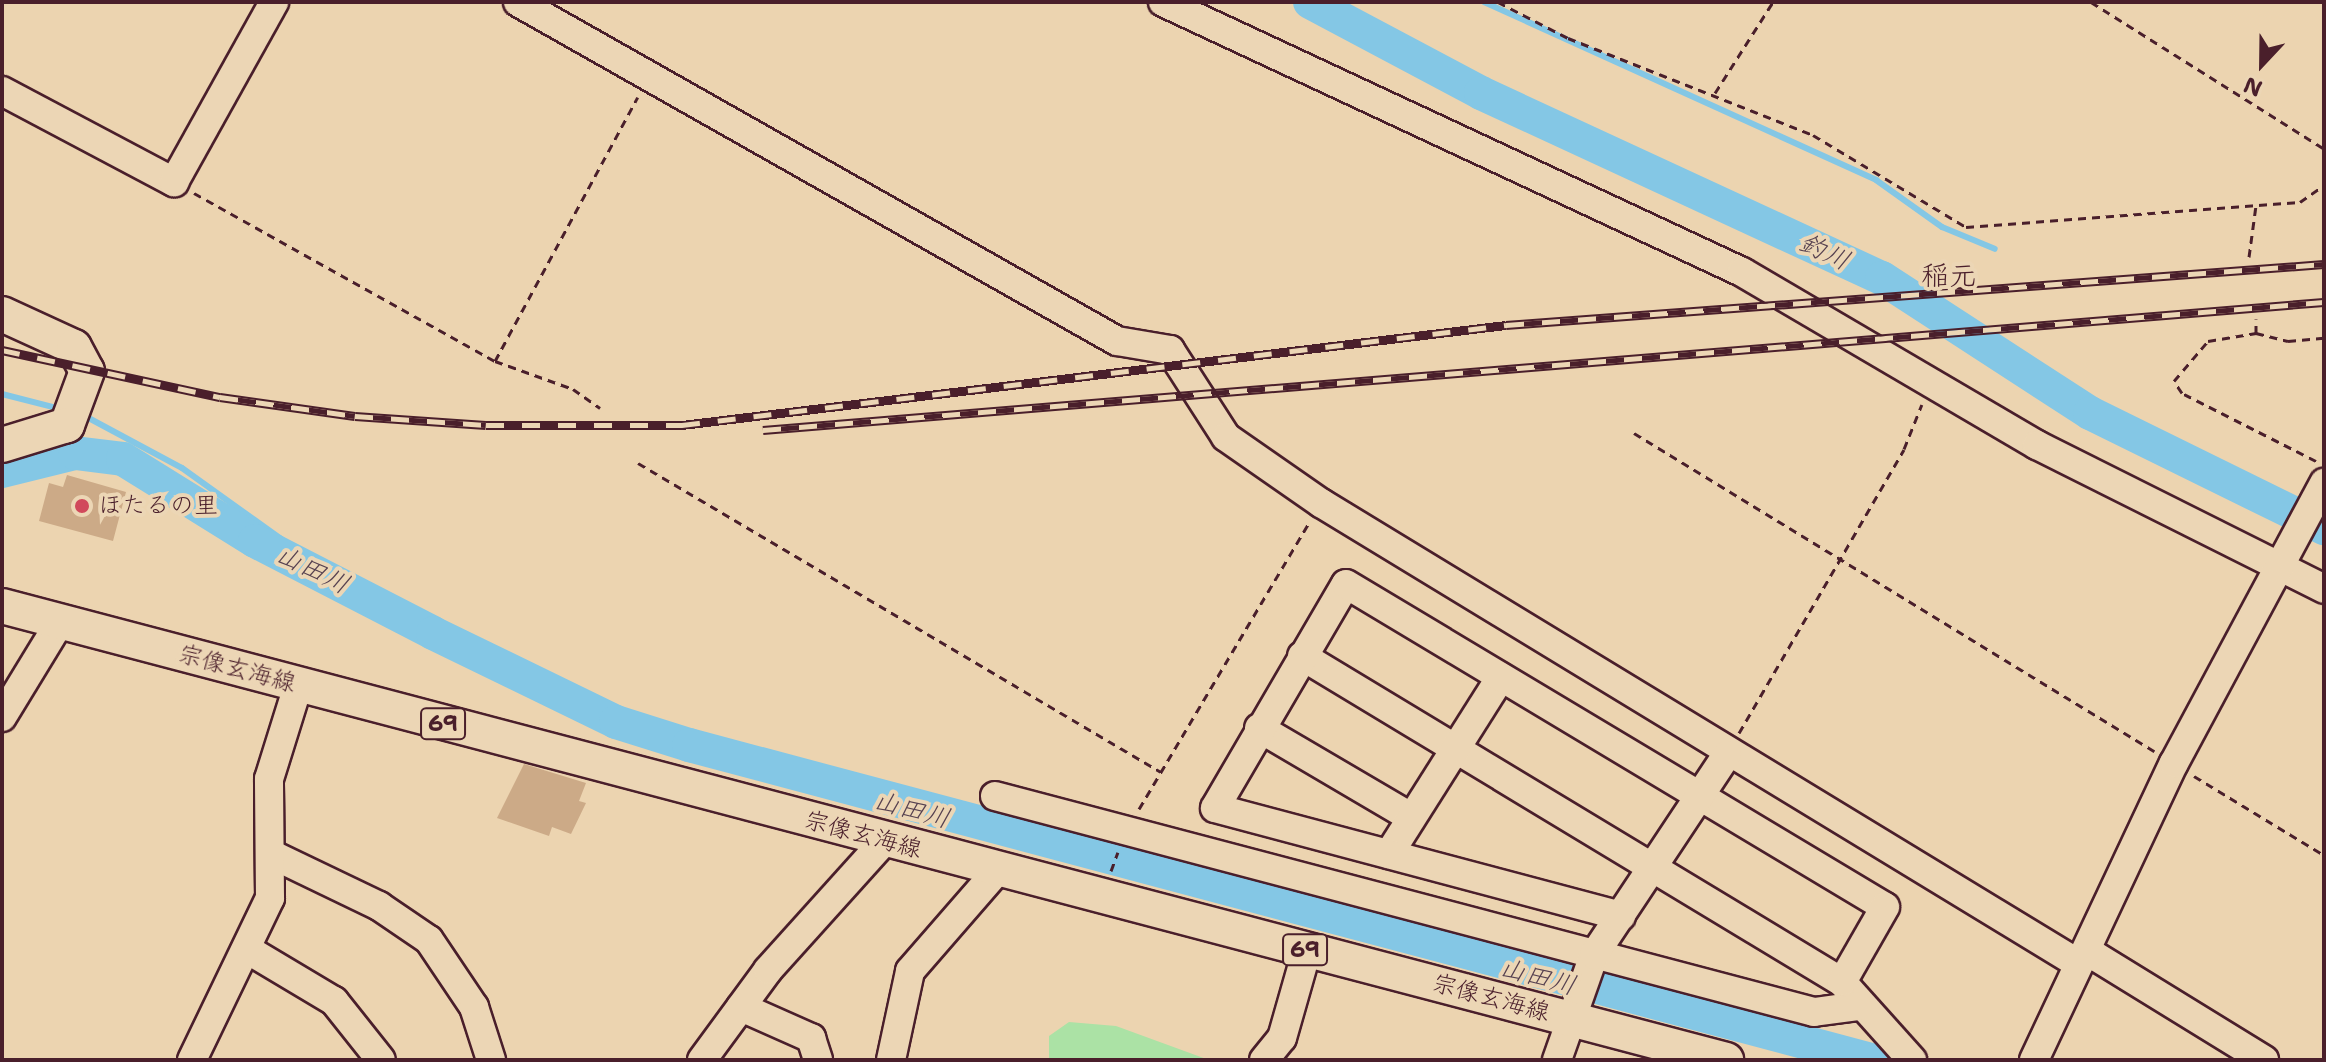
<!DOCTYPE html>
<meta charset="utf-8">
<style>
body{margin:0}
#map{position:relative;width:2326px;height:1062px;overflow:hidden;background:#ecd4b0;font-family:"Shantell Sans","Klee One",sans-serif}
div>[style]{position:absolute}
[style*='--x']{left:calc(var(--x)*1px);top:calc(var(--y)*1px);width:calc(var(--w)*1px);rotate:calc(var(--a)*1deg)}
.green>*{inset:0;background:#abe2a5}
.stream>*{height:6px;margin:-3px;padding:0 3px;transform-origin:3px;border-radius:3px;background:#84c7e5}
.river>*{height:34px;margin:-17px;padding:0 17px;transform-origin:17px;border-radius:17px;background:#84c7e5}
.building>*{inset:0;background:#ccaa87}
.path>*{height:3px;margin-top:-1.5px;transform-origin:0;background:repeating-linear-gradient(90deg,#4a1f2b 0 8px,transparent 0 14px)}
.roads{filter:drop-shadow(2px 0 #4a1f2b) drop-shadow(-2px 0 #4a1f2b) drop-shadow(0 2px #4a1f2b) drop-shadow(0 -2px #4a1f2b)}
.minor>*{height:28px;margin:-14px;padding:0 14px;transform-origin:14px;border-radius:14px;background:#ecd6b5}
.major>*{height:34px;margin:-17px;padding:0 17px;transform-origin:17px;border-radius:17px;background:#ecd6b5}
.rail>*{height:9px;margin-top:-4.5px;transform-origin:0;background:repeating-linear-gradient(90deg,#ecd6b5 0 18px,#4a1f2b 0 36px);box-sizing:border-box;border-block:2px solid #4a1f2b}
.dots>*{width:22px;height:22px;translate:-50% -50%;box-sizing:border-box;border:4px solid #ecd6b5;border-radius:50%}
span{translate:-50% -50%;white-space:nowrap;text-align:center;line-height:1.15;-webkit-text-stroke:8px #ecd6b5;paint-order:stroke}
.shield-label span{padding:2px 6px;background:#ecd6b5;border:2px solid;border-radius:6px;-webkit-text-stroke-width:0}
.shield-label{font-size:22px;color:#4a1f2b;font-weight:700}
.poi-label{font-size:24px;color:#4a1f2b}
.left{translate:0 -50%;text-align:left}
.street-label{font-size:24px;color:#4a1f2b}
.water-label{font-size:26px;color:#564150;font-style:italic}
.quarter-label{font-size:28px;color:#4a1f2b}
.frame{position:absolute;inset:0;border:4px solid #4a1f2b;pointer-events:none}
.north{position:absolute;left:2222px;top:24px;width:80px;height:80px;-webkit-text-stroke:6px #ecd6b5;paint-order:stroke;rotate:202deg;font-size:22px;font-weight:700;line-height:32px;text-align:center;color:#4a1f2b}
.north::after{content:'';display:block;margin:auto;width:28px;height:36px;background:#4a1f2b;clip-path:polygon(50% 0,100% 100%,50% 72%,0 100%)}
</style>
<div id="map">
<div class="green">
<div style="clip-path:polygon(1069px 1022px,1116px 1026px,1209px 1060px,1049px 1060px,1049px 1036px)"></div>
</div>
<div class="stream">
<div style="--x:1484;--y:2;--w:431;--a:24.4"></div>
<div style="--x:1876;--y:180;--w:81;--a:35.5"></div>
<div style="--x:1942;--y:227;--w:57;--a:22.5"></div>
<div style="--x:2;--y:394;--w:61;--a:14.3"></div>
<div style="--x:83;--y:415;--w:112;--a:28.2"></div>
<div style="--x:182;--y:468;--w:187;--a:35.6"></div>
</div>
<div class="river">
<div style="--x:1310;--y:2;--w:194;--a:28"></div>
<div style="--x:1481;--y:93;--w:442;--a:24.8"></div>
<div style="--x:1882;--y:278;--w:248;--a:33"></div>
<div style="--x:2090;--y:413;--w:261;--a:26.2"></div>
<div style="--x:2;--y:471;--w:75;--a:-13.9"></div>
<div style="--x:75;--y:453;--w:48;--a:7.1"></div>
<div style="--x:123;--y:459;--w:155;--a:31.8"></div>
<div style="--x:255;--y:541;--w:200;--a:27.3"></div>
<div style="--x:433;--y:633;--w:203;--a:25.9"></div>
<div style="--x:616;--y:722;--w:77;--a:17.5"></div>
<div style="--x:689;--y:745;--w:1223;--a:14.92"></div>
</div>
<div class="building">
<div style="clip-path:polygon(67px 475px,126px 492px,113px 541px,39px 521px,49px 483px,63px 487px)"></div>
<div style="clip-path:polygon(524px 764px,586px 783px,579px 801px,586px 803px,571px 834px,552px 827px,549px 836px,497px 818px)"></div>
</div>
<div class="path">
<div style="--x:1498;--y:2;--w:79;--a:27.2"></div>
<div style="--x:1568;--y:38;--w:264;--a:21.6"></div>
<div style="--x:1813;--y:135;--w:179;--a:31"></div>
<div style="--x:1966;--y:227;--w:335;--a:-4.3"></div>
<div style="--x:2300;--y:202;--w:29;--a:-35"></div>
<div style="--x:2091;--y:2;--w:275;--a:32.2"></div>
<div style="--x:1715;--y:93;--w:108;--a:-57.5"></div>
<div style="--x:194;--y:193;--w:345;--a:29.2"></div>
<div style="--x:495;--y:361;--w:83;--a:19.7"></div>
<div style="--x:573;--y:389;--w:33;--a:35"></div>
<div style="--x:2249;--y:257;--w:52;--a:-82.3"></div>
<div style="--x:2256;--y:333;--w:14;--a:-90"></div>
<div style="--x:495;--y:361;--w:300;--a:-61.6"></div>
<div style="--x:1634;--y:433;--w:610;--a:31.45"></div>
<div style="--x:2316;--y:461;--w:150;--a:-153.1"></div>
<div style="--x:2182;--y:393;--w:14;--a:-124"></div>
<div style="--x:2174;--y:381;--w:52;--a:-49.6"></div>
<div style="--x:2208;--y:341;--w:49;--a:-9.5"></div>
<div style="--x:2256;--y:333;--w:33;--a:14"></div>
<div style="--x:2288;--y:341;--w:36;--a:-5"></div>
<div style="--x:638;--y:463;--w:607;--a:30.58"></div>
<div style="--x:1739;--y:733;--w:328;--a:-59.8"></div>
<div style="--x:1904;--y:449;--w:48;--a:-68.2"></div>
<div style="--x:2194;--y:776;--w:152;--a:31.3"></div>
<div style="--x:1139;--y:809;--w:333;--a:-59.3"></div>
<div style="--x:1111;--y:871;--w:20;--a:-70"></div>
</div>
<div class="roads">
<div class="minor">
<div style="--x:518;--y:2;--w:688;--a:29.51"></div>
<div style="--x:1117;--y:341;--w:54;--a:9.6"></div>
<div style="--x:1170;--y:350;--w:103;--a:57.2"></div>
<div style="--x:1226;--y:437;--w:116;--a:34.8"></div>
<div style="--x:1321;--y:503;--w:887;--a:31.31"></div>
<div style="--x:1163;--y:2;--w:639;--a:25"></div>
<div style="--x:1742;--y:272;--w:342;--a:30.4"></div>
<div style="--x:2037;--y:445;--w:321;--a:26.6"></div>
<div style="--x:2;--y:91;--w:195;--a:27.9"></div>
<div style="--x:174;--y:182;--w:206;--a:-60.9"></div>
<div style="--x:1302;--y:656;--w:631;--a:31.12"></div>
<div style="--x:1842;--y:982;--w:105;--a:48.1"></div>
<div style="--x:2;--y:717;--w:111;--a:-58.6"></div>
<div style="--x:1259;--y:728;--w:176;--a:30.4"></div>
<div style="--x:995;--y:796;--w:847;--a:14.77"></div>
<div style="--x:1814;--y:1012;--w:44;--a:-7.8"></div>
<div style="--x:1389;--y:854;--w:209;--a:-57.7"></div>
<div style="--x:273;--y:855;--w:118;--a:25.7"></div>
<div style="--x:379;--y:906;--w:60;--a:34.2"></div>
<div style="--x:429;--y:940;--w:81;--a:56.1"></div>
<div style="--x:474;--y:1007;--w:56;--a:72.2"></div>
<div style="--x:1621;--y:916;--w:420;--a:-165.1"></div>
<div style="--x:1215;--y:808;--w:259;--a:-59.7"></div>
<div style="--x:1346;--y:584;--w:628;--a:30.93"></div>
<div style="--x:1885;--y:907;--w:86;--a:119.8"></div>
<div style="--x:250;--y:951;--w:98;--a:30.8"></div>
<div style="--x:334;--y:1001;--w:75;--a:51.5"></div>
<div style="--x:2087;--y:951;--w:208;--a:31.6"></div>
<div style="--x:741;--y:1007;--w:77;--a:23.9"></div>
<div style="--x:811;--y:1038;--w:23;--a:72"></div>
<div style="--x:192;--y:1060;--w:180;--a:-64.3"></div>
<div style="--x:270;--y:898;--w:119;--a:-90.5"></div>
<div style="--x:269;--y:779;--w:97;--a:-72.7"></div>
<div style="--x:702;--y:1060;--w:112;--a:-53.7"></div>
<div style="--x:768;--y:970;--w:173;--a:-48"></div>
<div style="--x:891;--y:1060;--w:91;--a:-77.9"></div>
<div style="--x:910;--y:971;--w:133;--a:-49"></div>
<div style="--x:1264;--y:1060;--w:28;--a:-51"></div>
<div style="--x:1282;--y:1038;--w:91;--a:-74.1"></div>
<div style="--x:1557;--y:1060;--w:111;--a:-70.6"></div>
<div style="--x:1594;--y:955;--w:240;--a:-56.4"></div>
<div style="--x:2034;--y:1060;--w:328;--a:-64.8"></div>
<div style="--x:2174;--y:763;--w:318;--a:-61.8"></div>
</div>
<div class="major">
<div style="--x:2;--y:314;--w:79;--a:24.6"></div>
<div style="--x:74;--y:347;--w:27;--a:62"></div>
<div style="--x:87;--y:371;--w:58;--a:110.3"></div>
<div style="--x:67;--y:425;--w:68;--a:162.9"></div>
<div style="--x:2;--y:606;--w:1783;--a:14.75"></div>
</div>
</div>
<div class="rail">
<div style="--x:2;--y:350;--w:223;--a:12.2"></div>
<div style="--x:220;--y:397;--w:136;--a:8"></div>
<div style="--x:355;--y:416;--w:131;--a:3.9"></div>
<div style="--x:486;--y:425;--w:196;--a:0"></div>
<div style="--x:682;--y:425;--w:830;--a:-6.92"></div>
<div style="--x:1506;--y:325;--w:820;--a:-4.26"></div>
<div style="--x:763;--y:430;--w:1566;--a:-4.69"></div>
</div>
<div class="dots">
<div style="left:82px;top:506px;background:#d1495b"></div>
</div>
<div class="shield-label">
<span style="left:443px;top:724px">69</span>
<span style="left:1305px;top:950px">69</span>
</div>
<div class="poi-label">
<span class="left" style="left:98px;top:506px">ほたるの里</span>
</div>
<div class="street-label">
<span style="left:237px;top:669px;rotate:15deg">宗像玄海線</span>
<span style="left:863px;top:835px;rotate:15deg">宗像玄海線</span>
<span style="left:1491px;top:998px;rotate:15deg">宗像玄海線</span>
</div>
<div class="water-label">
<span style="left:1825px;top:251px;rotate:25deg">釣川</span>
<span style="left:313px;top:569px;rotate:26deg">山田川</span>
<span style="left:912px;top:809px;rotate:15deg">山田川</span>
<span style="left:1538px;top:976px;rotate:15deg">山田川</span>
</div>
<div class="quarter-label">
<span style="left:1949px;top:275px">稲元</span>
</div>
<div class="frame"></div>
<div class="north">N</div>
</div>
